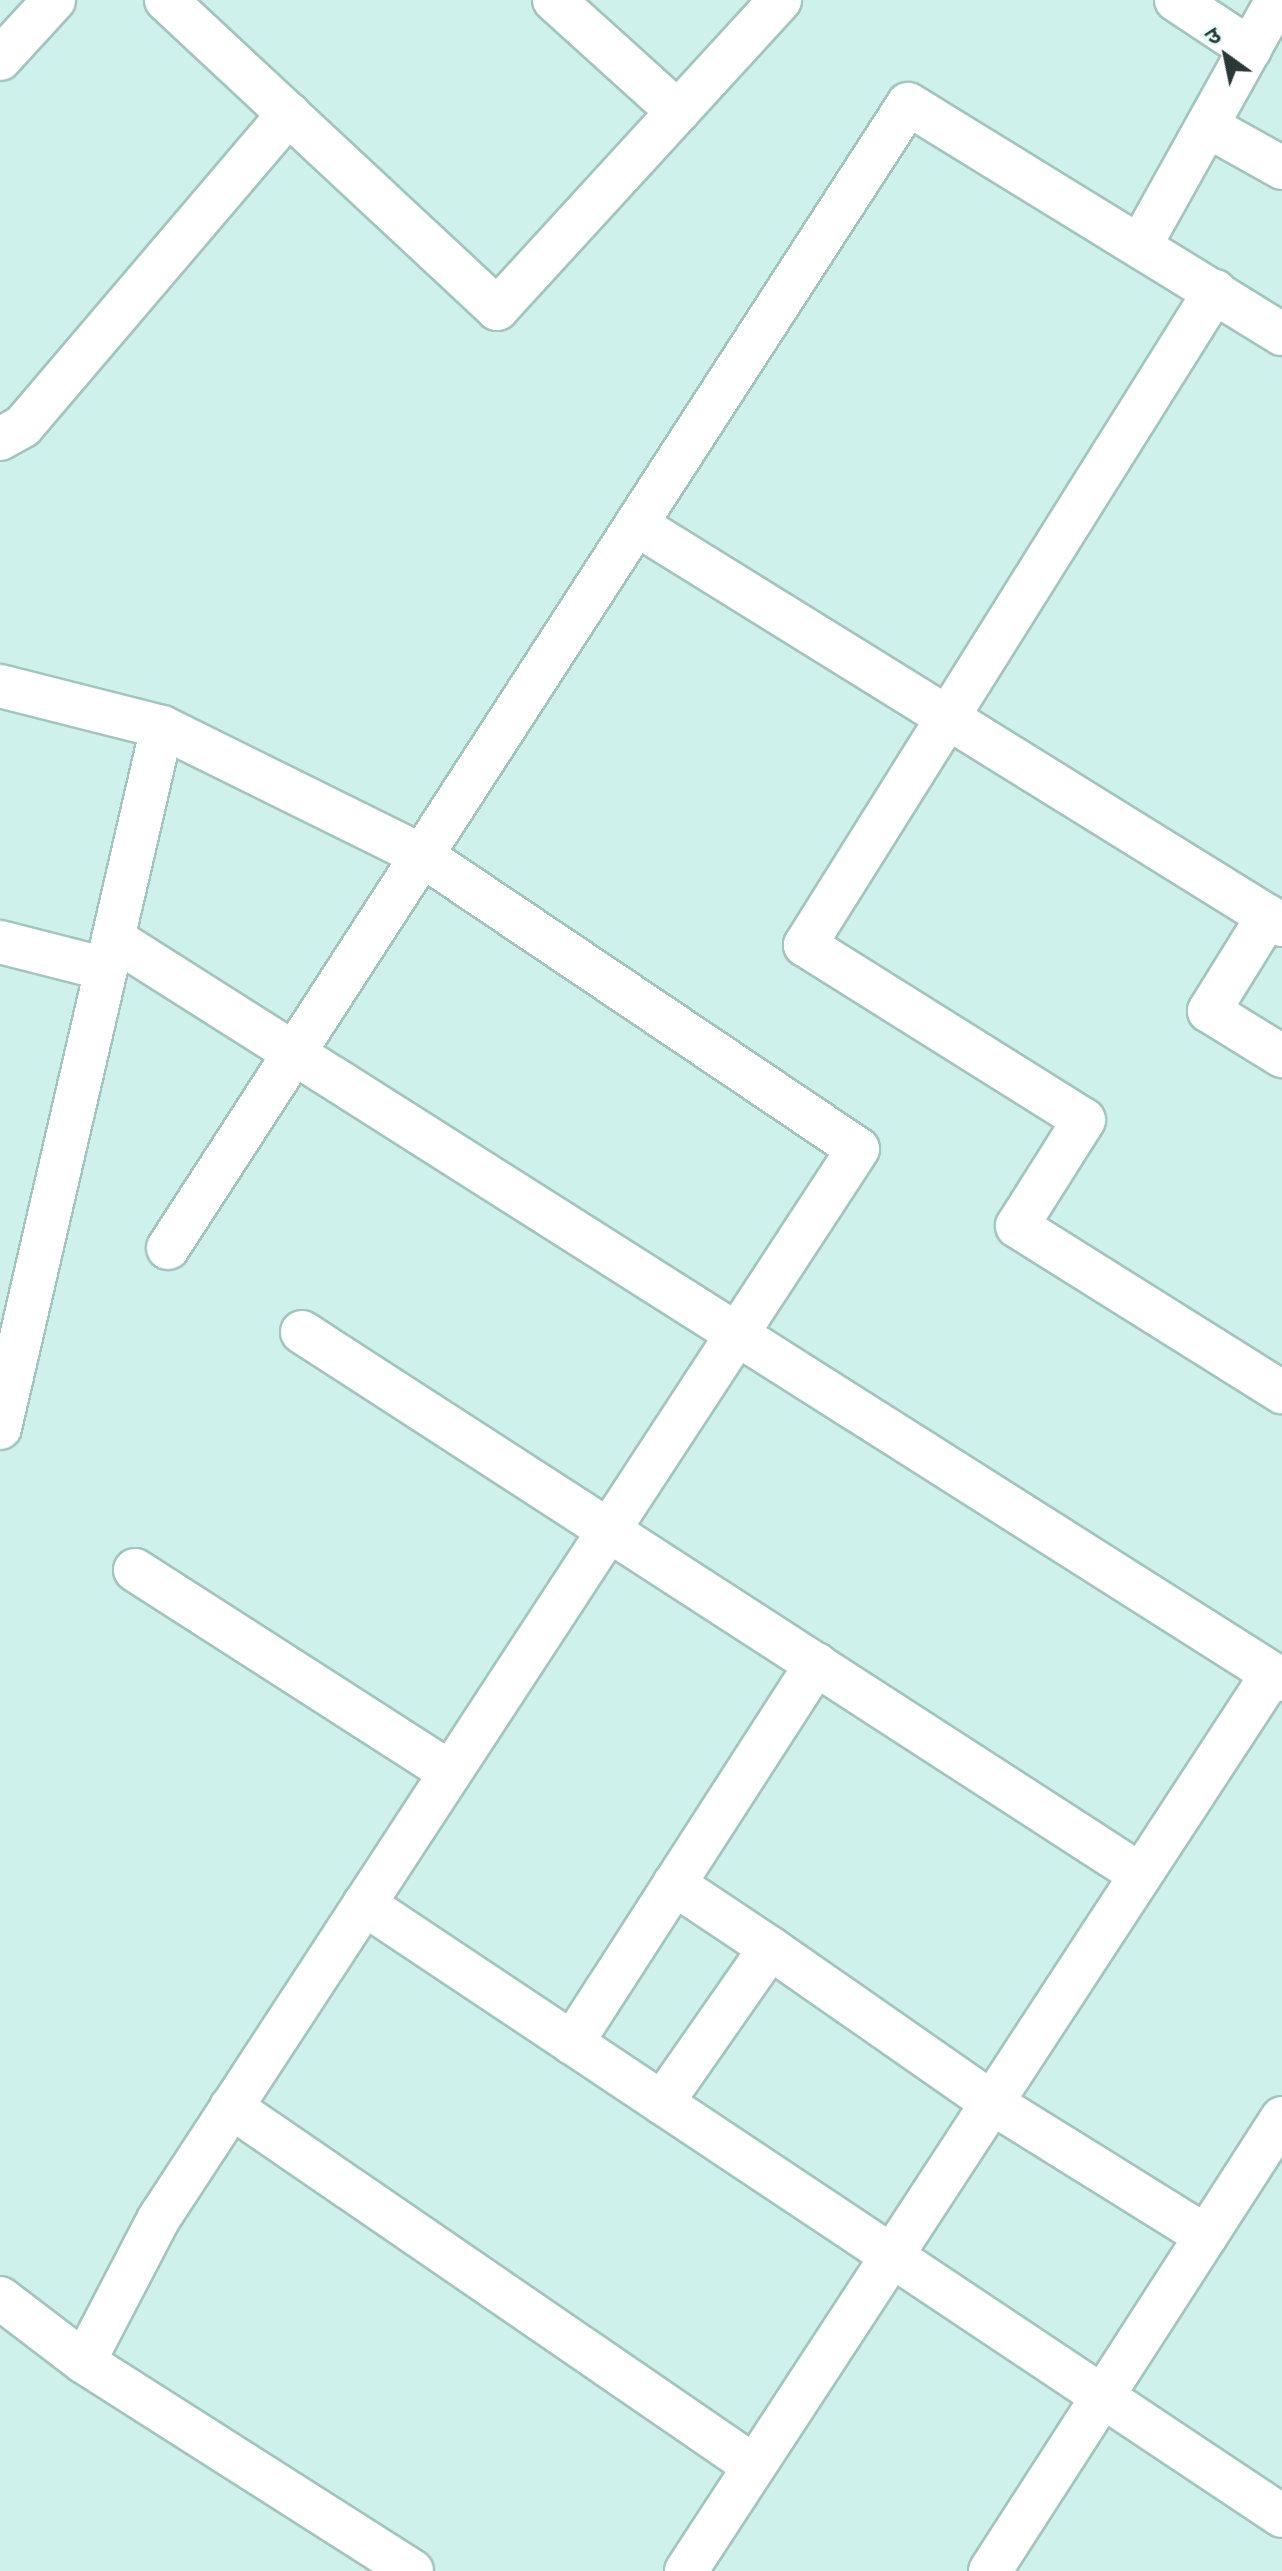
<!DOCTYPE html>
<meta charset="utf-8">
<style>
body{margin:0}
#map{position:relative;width:1282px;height:2571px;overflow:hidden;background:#cef2eb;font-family:Ubuntu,"Noto Sans Devanagari",sans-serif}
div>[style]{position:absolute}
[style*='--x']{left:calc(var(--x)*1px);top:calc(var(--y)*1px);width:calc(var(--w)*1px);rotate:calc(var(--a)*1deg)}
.roads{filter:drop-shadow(2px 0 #a2c5be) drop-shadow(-2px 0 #a2c5be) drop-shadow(0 2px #a2c5be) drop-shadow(0 -2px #a2c5be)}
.minor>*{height:42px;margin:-21px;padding:0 21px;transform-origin:21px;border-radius:21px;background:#fff}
span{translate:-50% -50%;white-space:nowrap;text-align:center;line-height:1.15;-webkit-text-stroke:8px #e1fef8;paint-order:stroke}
.north{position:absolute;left:1186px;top:16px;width:80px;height:80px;-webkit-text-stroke:6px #e1fef8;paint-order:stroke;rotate:327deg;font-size:22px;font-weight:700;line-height:32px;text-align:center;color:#2a3936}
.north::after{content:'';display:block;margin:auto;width:28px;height:36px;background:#2a3936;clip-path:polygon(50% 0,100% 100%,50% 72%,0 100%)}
</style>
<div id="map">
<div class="roads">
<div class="minor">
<div style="--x:166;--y:0;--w:453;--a:43"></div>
<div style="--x:497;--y:309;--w:419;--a:-47.5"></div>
<div style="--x:554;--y:0;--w:167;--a:42.1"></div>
<div style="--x:1176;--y:0;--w:89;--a:33.5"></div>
<div style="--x:0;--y:59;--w:80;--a:-47.5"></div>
<div style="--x:1207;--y:126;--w:86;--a:29.2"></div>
<div style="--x:1140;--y:246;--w:282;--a:-60.9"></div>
<div style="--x:1215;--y:291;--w:772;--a:122.08"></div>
<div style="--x:805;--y:945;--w:329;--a:32.1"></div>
<div style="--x:1084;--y:1120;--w:125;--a:122.3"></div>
<div style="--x:1017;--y:1226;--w:313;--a:32.1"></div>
<div style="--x:0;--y:439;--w:26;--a:-29"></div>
<div style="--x:23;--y:426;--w:410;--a:-49.6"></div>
<div style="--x:637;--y:525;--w:759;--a:31.81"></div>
<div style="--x:0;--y:686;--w:167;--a:14.2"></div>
<div style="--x:162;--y:727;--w:291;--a:26.3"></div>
<div style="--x:423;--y:856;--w:524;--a:33.96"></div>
<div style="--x:858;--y:1149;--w:1279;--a:123.17"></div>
<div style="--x:158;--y:2220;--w:160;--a:117.5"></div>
<div style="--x:1268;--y:916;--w:112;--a:121.8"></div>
<div style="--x:1209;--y:1011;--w:86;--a:31.7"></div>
<div style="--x:114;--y:939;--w:1383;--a:32.39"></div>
<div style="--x:0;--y:942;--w:109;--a:14.3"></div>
<div style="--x:168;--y:1248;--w:1362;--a:-57.1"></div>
<div style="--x:908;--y:104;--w:439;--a:31.6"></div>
<div style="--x:302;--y:1332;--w:999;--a:32.91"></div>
<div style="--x:0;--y:1428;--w:719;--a:-76.99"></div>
<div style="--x:135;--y:1570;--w:374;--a:32.7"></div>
<div style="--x:674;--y:1884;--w:115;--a:33.7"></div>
<div style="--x:364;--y:1904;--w:1103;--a:33.69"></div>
<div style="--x:572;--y:2043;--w:451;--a:-57.2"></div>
<div style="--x:662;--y:2103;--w:189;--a:-55.1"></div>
<div style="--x:770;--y:1948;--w:271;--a:34.9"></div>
<div style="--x:992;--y:2103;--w:252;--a:31.9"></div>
<div style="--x:231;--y:2107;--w:634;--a:34.47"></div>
<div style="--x:0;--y:2298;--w:106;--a:37.3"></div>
<div style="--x:84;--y:2362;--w:389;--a:32.5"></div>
<div style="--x:686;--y:2571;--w:1071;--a:-56.84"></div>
<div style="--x:990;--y:2571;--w:539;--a:-57.19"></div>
</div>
</div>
<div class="north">उ</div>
</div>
